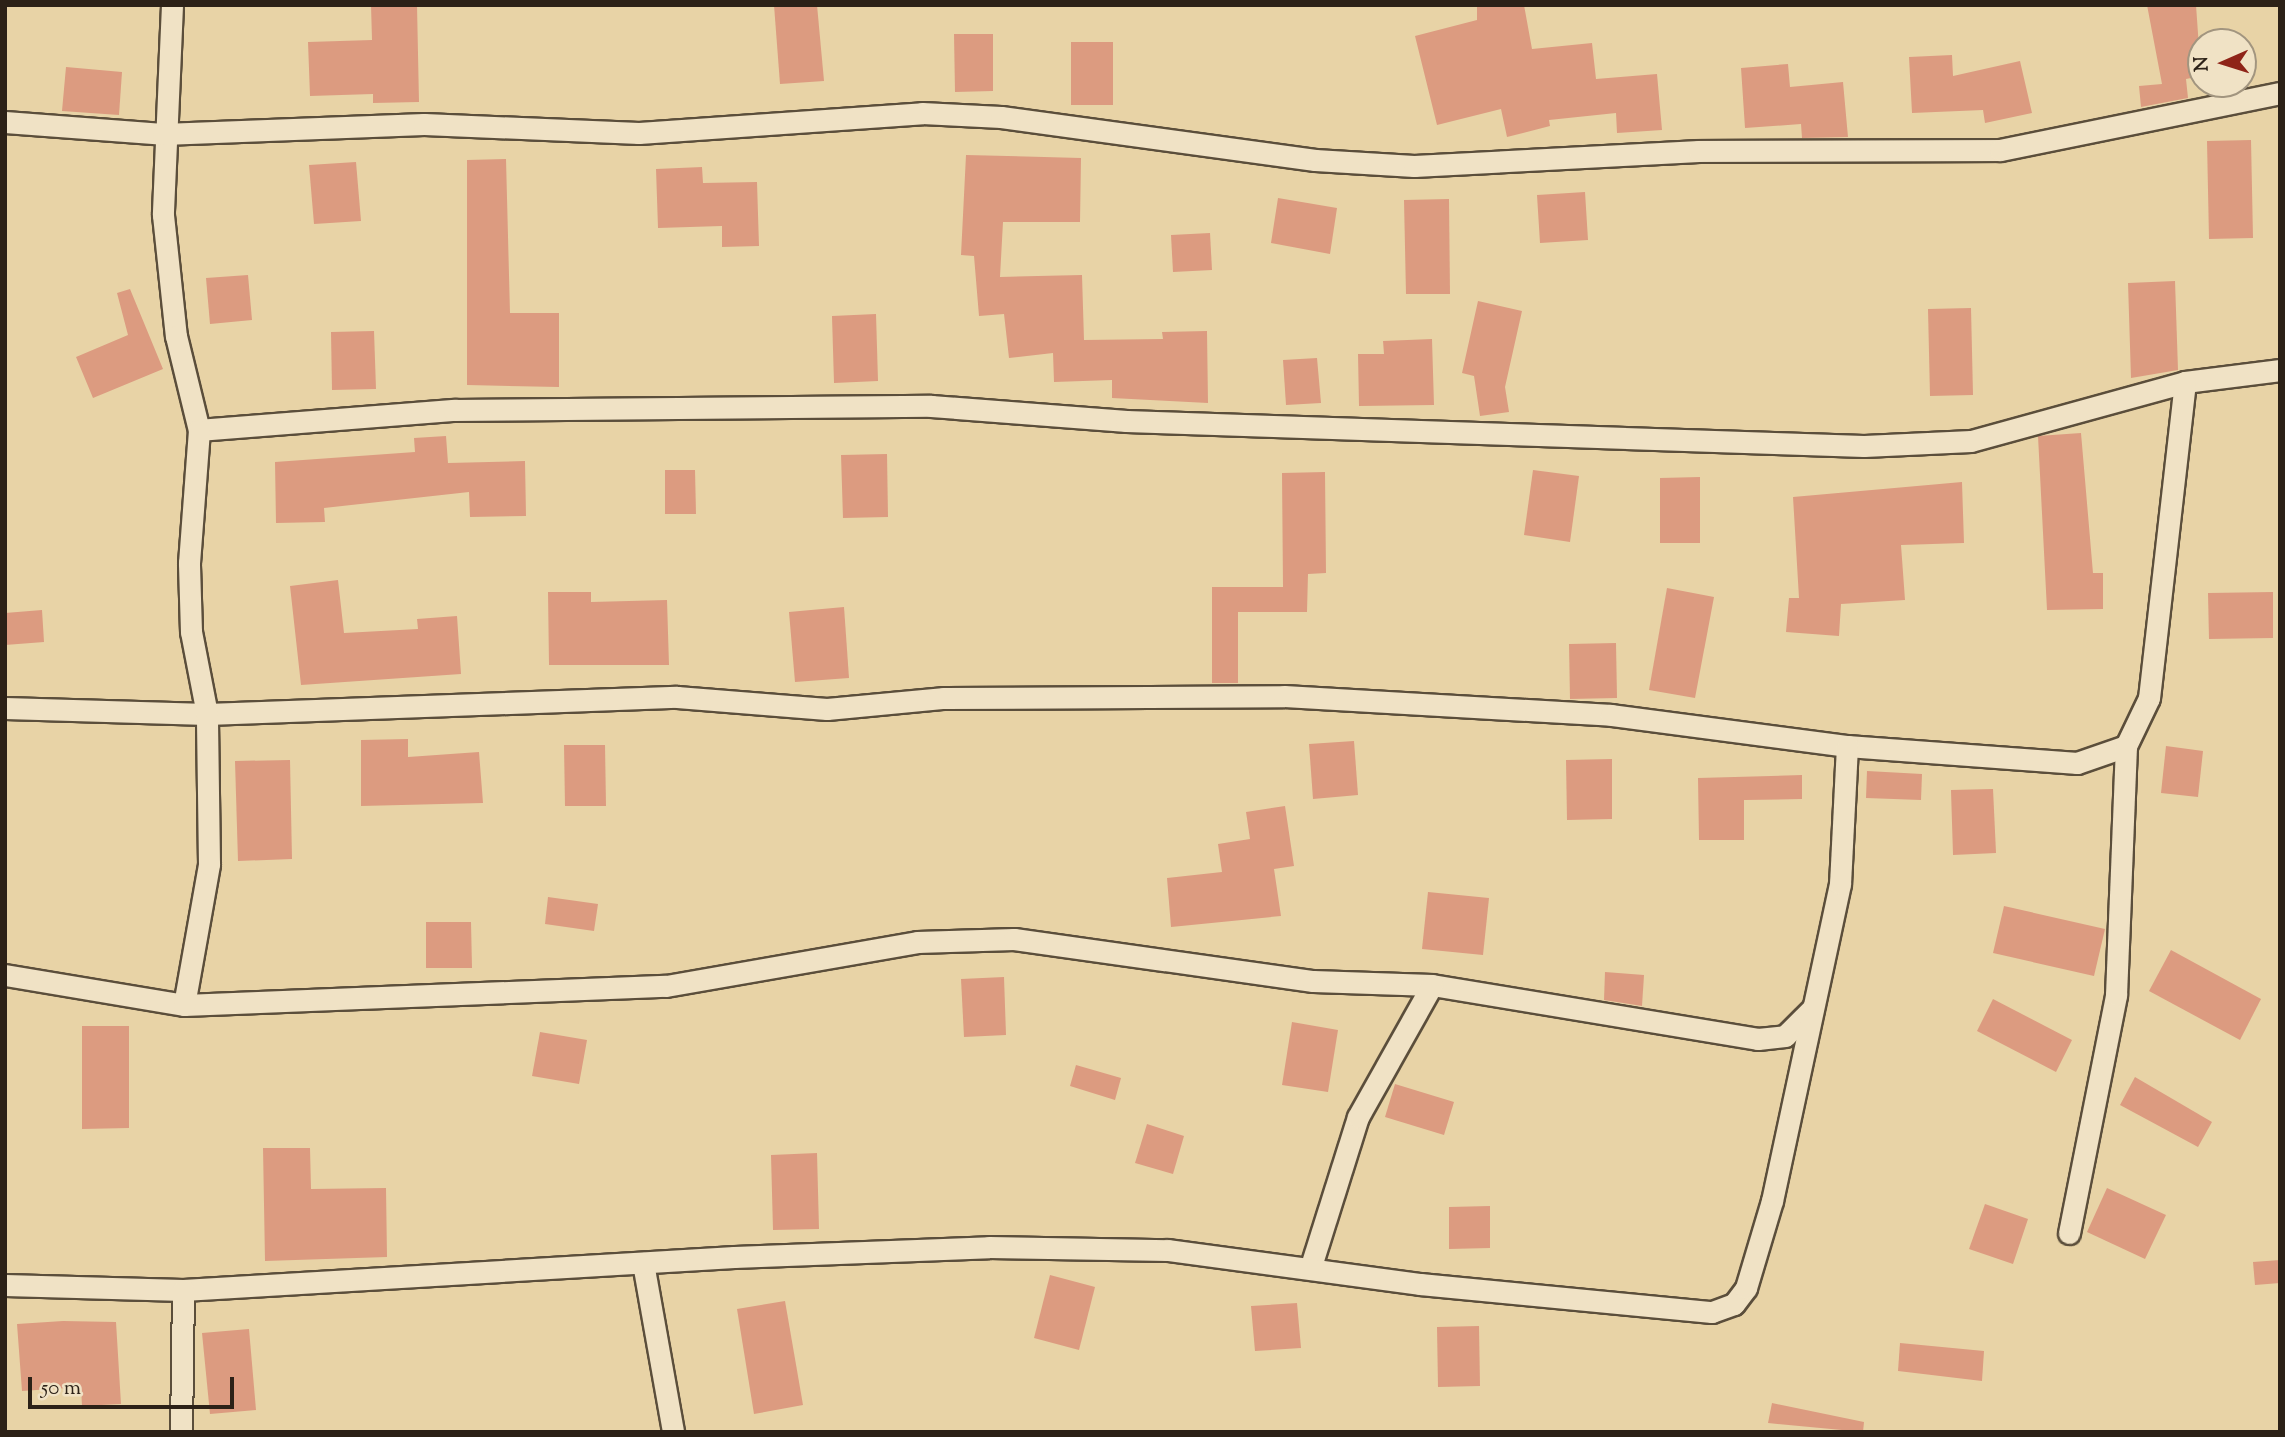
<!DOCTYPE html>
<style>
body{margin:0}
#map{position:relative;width:2285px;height:1437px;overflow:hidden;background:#e8d3a6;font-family:"Sorts Mill Goudy",serif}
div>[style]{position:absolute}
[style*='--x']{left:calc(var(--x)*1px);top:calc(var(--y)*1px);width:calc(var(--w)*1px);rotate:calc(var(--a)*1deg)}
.building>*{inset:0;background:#dc9b80}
.roads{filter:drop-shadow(2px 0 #5b4e3b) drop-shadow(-2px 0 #5b4e3b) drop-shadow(0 2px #5b4e3b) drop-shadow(0 -2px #5b4e3b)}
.minor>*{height:21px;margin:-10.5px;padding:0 10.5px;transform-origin:10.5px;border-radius:10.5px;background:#f0e2c5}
span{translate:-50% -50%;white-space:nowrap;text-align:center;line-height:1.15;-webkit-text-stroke:5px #f0e2c5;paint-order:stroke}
.frame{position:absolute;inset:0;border:7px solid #2c2117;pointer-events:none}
.north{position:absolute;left:2187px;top:28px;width:70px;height:70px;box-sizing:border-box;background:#f0e2c5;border:2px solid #a2957f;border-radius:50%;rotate:267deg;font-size:19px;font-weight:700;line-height:28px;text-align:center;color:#2c2117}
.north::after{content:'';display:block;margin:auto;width:24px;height:32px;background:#8f2418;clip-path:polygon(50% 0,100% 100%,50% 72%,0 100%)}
.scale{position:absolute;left:28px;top:1377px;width:206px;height:32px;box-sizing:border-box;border:4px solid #2c2117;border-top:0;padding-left:9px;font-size:21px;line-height:24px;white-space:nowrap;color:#2c2117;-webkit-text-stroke:5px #f0e2c5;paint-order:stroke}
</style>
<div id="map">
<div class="building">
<div style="clip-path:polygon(371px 5px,417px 5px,419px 102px,373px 103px,373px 94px,310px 96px,308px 42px,372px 40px)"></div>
<div style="clip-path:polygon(774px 5px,817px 5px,824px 81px,780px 84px)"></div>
<div style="clip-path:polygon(1477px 5px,1524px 5px,1532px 49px,1592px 43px,1596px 79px,1657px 74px,1662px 130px,1617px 133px,1616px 113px,1549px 120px,1550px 126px,1507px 137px,1501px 109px,1437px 125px,1415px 36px,1477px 20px)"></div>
<div style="clip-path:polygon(2147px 5px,2196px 5px,2201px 76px,2186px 79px,2188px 98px,2141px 107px,2139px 86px,2162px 84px)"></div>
<div style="clip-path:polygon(954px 34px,993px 34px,993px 91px,955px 92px)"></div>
<div style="clip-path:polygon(1071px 42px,1113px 42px,1113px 105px,1071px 105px)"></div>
<div style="clip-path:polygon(1952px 55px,1953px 76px,2020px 61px,2032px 113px,1985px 123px,1983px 110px,1912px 113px,1909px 57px)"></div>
<div style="clip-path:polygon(1788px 64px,1790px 87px,1843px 82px,1848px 137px,1802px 138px,1801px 124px,1745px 128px,1741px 68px)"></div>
<div style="clip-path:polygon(66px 67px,122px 72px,119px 115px,62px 111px)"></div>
<div style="clip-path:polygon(2251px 140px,2253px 238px,2209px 239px,2207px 141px)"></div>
<div style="clip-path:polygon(966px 155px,1081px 158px,1080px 222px,1003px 222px,1000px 277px,1082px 275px,1084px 340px,1163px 339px,1162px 332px,1207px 331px,1208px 403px,1112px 398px,1112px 380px,1054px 382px,1053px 353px,1009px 358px,1004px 314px,979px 316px,974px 256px,961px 255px)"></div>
<div style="clip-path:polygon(506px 159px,510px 313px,559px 313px,559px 387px,467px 385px,467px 160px)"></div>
<div style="clip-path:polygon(356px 162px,361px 221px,314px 224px,309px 165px)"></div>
<div style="clip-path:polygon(702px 167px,703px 183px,757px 182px,759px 246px,722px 247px,722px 226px,658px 228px,656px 169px)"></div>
<div style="clip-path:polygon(1585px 192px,1588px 240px,1540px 243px,1537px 195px)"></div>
<div style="clip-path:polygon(1278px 198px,1337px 208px,1330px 254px,1271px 243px)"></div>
<div style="clip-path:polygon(1449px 199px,1450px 294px,1406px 294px,1404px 200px)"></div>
<div style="clip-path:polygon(1210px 233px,1212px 270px,1173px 272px,1171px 235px)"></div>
<div style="clip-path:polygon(248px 275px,252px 320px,210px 324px,206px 278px)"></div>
<div style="clip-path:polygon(2175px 281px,2178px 370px,2131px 378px,2128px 283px)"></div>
<div style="clip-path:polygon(130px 289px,163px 369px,93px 398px,76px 357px,128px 335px,117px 293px)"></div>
<div style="clip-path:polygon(1478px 301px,1522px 311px,1505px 387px,1509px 412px,1480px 416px,1474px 376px,1462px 373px)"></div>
<div style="clip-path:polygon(1971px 308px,1973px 395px,1930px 396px,1928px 309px)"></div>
<div style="clip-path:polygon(876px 314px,878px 381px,834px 383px,832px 316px)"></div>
<div style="clip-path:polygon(374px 331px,376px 389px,332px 390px,331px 332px)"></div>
<div style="clip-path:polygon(1432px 339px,1434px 405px,1359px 406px,1358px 354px,1384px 354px,1383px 341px)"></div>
<div style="clip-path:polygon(1317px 358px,1321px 403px,1286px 405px,1283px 360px)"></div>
<div style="clip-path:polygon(2081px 433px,2093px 573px,2103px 573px,2103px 609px,2047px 610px,2038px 436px)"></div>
<div style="clip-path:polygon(446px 436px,448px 463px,525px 461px,526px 516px,470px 517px,469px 492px,324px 508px,325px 522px,276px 523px,275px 462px,415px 452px,414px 438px)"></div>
<div style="clip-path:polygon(887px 454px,888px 517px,843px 518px,841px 455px)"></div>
<div style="clip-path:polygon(665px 470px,695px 470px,696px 514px,665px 514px)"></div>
<div style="clip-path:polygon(1533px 470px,1579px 476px,1570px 542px,1524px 535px)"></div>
<div style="clip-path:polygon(1325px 472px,1326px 573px,1308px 574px,1307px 612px,1238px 612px,1238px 683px,1212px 683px,1212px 587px,1283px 587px,1282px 473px)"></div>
<div style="clip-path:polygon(1700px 477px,1700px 543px,1660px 543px,1660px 478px)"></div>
<div style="clip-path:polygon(1962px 482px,1964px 543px,1901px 545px,1905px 600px,1841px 604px,1839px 636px,1786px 632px,1789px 598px,1799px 598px,1793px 497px)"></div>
<div style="clip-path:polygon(338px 580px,344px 633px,418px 629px,417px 619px,457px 616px,461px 674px,301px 685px,290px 586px)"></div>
<div style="clip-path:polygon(1667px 588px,1714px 597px,1695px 698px,1649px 690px)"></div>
<div style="clip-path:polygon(548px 592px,591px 592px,591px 602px,667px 600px,669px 665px,549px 665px)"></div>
<div style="clip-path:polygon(2273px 592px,2273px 638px,2209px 639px,2208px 593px)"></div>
<div style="clip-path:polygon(844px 607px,849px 678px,795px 682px,789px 612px)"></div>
<div style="clip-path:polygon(42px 610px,44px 642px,5px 645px,5px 613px)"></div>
<div style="clip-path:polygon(1616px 643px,1617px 698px,1570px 699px,1569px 644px)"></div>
<div style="clip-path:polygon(408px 739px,408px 757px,479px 752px,483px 803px,361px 806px,361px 740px)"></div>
<div style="clip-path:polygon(1354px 741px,1358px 795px,1313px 799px,1309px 744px)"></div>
<div style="clip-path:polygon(564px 745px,605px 745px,606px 806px,565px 806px)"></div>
<div style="clip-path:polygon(2166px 746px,2203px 751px,2198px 797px,2161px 793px)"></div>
<div style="clip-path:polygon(1612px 759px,1612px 819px,1567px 820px,1566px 760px)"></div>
<div style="clip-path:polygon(290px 760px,292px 859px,238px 861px,235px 761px)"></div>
<div style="clip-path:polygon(1867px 771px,1922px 774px,1921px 800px,1866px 798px)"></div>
<div style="clip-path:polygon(1802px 775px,1802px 799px,1744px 800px,1744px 840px,1699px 840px,1698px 778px)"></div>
<div style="clip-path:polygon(1993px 789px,1996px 853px,1953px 855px,1951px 790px)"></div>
<div style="clip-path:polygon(1285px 806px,1294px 866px,1274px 869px,1281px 916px,1171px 927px,1167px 878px,1222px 872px,1218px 844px,1250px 839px,1246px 812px)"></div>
<div style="clip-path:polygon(1428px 892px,1489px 898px,1483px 955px,1422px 949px)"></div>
<div style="clip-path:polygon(548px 897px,598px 904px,594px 931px,545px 924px)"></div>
<div style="clip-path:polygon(2004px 906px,2105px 929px,2094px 976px,1993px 953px)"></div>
<div style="clip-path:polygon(426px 922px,471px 922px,472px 968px,426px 968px)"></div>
<div style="clip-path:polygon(2171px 950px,2261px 999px,2240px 1040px,2149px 991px)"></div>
<div style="clip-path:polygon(1605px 972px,1644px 975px,1642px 1006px,1604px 1000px)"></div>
<div style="clip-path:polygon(1004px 977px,1006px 1035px,964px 1037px,961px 979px)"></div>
<div style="clip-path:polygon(1993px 999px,2072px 1040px,2056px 1072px,1977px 1031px)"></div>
<div style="clip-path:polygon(1292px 1022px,1338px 1030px,1328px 1092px,1282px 1085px)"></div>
<div style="clip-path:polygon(82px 1026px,129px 1026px,129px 1128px,82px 1129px)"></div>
<div style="clip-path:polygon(540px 1032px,587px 1040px,579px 1084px,532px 1076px)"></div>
<div style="clip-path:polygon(1076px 1065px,1121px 1078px,1115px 1100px,1070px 1086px)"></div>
<div style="clip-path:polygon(2135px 1077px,2212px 1122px,2198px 1147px,2120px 1105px)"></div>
<div style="clip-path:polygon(1395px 1084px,1454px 1102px,1444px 1135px,1385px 1117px)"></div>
<div style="clip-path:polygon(1147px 1124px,1184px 1136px,1173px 1174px,1135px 1163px)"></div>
<div style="clip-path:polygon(263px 1148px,310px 1148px,311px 1189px,386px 1188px,387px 1257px,265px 1261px)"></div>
<div style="clip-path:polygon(817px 1153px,819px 1229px,773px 1230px,771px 1155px)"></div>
<div style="clip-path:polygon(2107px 1188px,2166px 1215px,2145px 1259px,2087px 1232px)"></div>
<div style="clip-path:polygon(1985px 1204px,2028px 1219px,2013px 1264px,1969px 1249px)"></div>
<div style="clip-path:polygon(1490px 1206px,1490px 1248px,1449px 1249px,1449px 1207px)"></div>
<div style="clip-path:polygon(2280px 1260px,2280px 1283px,2255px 1285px,2253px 1262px)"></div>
<div style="clip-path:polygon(1050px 1275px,1095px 1287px,1079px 1350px,1034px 1338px)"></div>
<div style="clip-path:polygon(785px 1301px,803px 1405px,754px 1414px,737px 1309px)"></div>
<div style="clip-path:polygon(1297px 1303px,1301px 1348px,1255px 1351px,1251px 1306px)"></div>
<div style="clip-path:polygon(63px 1321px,116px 1322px,121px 1404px,82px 1406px,81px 1387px,22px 1391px,17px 1324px)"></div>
<div style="clip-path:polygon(1479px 1326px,1480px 1386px,1438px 1387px,1437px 1327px)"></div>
<div style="clip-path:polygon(249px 1329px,256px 1410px,210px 1414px,202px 1333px)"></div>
<div style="clip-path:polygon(1900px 1343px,1984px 1351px,1982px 1381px,1898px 1371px)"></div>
<div style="clip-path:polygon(1772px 1403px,1864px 1422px,1863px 1432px,1768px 1423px)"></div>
</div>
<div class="roads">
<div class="minor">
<div style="--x:172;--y:5;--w:210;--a:92.5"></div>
<div style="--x:163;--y:215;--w:122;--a:83.9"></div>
<div style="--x:176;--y:336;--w:97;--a:76.3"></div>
<div style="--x:199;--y:430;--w:256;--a:-4.5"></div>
<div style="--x:454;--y:410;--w:477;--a:-0.5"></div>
<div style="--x:931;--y:406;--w:196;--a:4.4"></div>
<div style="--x:1126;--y:421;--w:738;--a:1.94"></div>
<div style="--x:1864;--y:446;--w:107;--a:-2.7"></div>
<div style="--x:1971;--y:441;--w:222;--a:-15.4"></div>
<div style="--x:2185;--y:382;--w:96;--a:-7.2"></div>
<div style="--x:5;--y:122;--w:158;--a:4.3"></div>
<div style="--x:163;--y:134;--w:261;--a:-2.2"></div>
<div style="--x:424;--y:124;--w:215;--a:2.4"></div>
<div style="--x:639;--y:133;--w:284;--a:-4"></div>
<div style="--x:922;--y:113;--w:79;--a:2.9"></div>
<div style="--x:1001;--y:117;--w:317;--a:7.8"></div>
<div style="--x:1315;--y:160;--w:99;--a:3.5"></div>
<div style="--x:1414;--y:166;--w:285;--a:-3"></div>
<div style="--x:1699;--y:151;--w:301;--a:-0.2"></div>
<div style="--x:2000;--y:150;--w:286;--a:-11.5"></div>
<div style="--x:5;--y:708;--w:202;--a:1.7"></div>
<div style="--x:207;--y:714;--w:470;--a:-2.1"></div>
<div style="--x:677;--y:697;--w:150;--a:4.6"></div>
<div style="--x:827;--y:709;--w:118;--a:-5.4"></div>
<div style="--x:944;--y:698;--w:340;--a:-0.3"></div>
<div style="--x:1284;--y:696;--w:328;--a:3.3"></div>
<div style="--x:1611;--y:715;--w:238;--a:7.5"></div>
<div style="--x:1847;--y:746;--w:231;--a:4.2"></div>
<div style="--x:2077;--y:763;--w:52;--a:-19.1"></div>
<div style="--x:2126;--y:746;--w:53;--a:-64.4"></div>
<div style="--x:2149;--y:698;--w:318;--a:-83.5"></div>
<div style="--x:5;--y:975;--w:181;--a:9.5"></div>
<div style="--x:184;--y:1005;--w:482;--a:-2.3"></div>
<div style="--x:666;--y:986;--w:255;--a:-9.9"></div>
<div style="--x:917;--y:942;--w:97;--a:-1.8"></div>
<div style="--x:1014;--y:939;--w:302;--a:8"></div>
<div style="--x:1313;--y:981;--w:119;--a:1.9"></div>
<div style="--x:1432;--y:985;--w:330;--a:9.4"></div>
<div style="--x:1758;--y:1039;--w:27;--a:-6"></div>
<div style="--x:1785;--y:1036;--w:38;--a:-45"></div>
<div style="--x:184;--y:1005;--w:143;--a:-79.9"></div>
<div style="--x:209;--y:864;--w:150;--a:-90.8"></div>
<div style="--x:207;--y:714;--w:84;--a:-101"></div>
<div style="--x:191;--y:632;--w:69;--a:-91.7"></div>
<div style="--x:189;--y:563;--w:133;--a:-85.7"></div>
<div style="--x:2069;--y:1233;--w:243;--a:-78.8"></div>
<div style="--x:2116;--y:995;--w:249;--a:-87.7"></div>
<div style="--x:643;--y:1263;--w:172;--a:79.9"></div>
<div style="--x:1311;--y:1266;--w:156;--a:-72.5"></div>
<div style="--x:1358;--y:1117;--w:151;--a:-60.7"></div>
<div style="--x:5;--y:1285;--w:178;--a:1.6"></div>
<div style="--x:183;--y:1290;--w:552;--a:-3.43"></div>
<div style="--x:734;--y:1257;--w:255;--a:-2.2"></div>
<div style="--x:989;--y:1247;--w:179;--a:1"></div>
<div style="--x:1168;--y:1250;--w:254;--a:7.7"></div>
<div style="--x:1420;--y:1284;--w:293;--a:5.5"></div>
<div style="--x:1712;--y:1312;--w:23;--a:-20"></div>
<div style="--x:1734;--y:1304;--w:20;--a:-53"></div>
<div style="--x:1746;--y:1288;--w:91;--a:-73.4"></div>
<div style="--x:1772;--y:1201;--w:324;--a:-77.9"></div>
<div style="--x:1840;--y:884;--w:138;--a:-87.1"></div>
<div style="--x:181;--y:1432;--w:142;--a:-89.2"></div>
</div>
</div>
<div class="frame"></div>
<div class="north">N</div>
<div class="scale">50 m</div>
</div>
